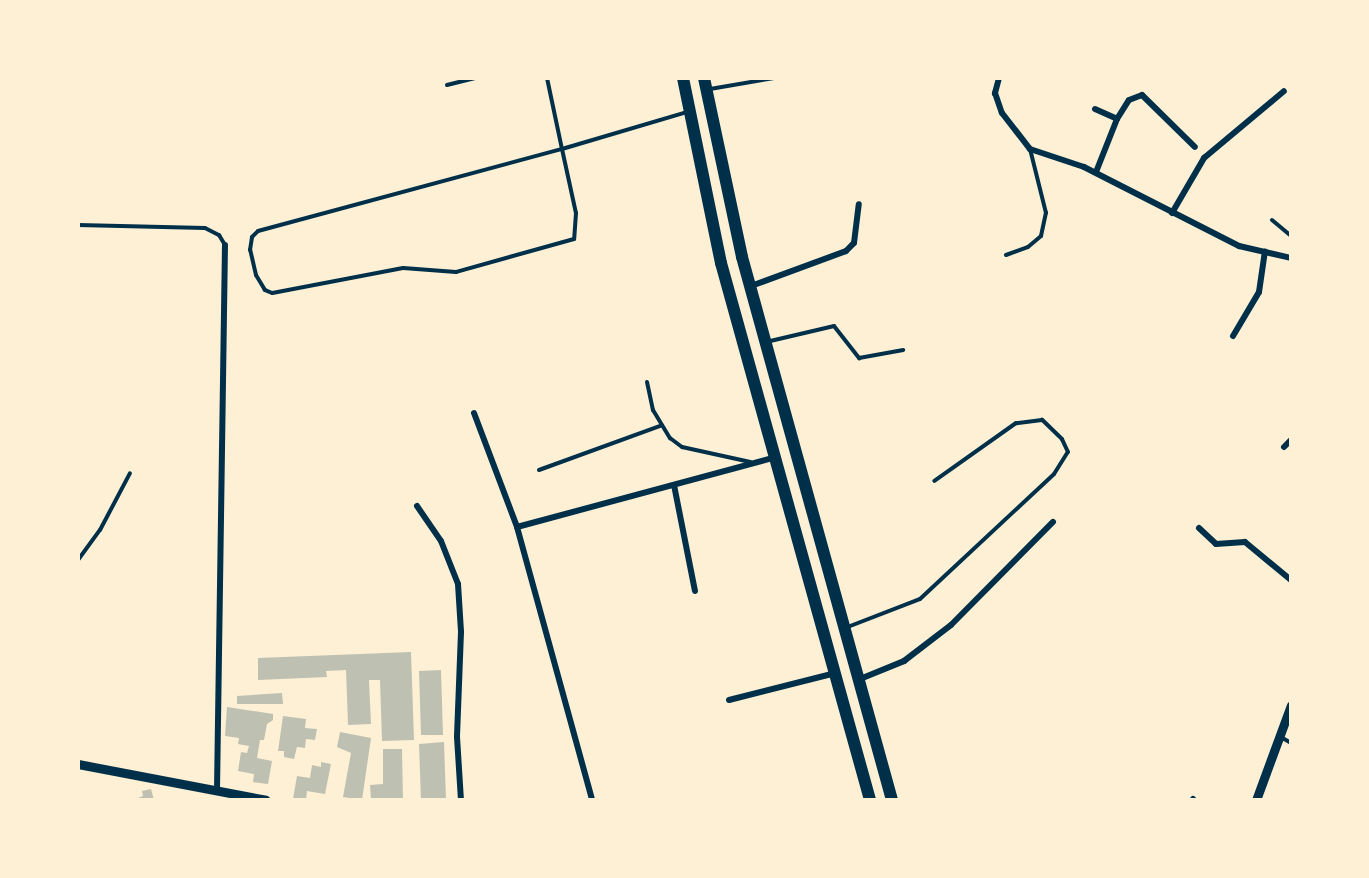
<!DOCTYPE html>
<style>
body{margin:0}
#map{position:relative;width:1369px;height:878px;overflow:hidden;background:#fdf0d5;font-family:"DejaVu Sans",sans-serif}
div>[style]{position:absolute}
[style*='--x']{left:calc(var(--x)*1px);top:calc(var(--y)*1px);width:calc(var(--w)*1px);rotate:calc(var(--a)*1deg)}
.building>*{inset:0;background:#bec0b2}
.service>*{height:4px;margin:-2px;padding:0 2px;transform-origin:2px;border-radius:2px;background:#003049}
.minor>*{height:6px;margin:-3px;padding:0 3px;transform-origin:3px;border-radius:3px;background:#003049}
.tertiary>*{height:9px;margin:-4.5px;padding:0 4.5px;transform-origin:4.5px;border-radius:4.5px;background:#003049}
.primary>*{height:12px;margin:-6px;padding:0 6px;transform-origin:6px;border-radius:6px;background:#003049}
span{translate:-50% -50%;white-space:nowrap;text-align:center;line-height:1.15;-webkit-text-stroke:4.5px #fdf0d5;paint-order:stroke}
.frame{position:absolute;inset:0;border:80px solid #fdf0d5;pointer-events:none}
</style>
<div id="map">
<div class="building">
<div style="clip-path:polygon(411px 652px,414px 740px,382px 741px,380px 680px,369px 680px,371px 724px,348px 725px,346px 670px,326px 671px,327px 677px,258px 680px,258px 658px)"></div>
<div style="clip-path:polygon(441px 670px,443px 735px,421px 735px,419px 671px)"></div>
<div style="clip-path:polygon(282px 693px,283px 704px,237px 704px,237px 696px)"></div>
<div style="clip-path:polygon(227px 707px,273px 714px,273px 720px,267px 724px,264px 740px,260px 740px,257px 758px,272px 761px,268px 784px,253px 782px,254px 774px,238px 771px,241px 752px,247px 753px,249px 746px,238px 744px,239px 738px,225px 736px)"></div>
<div style="clip-path:polygon(283px 716px,306px 719px,305px 728px,317px 729px,315px 740px,306px 739px,305px 748px,297px 747px,294px 759px,284px 757px,284px 751px,278px 751px)"></div>
<div style="clip-path:polygon(340px 732px,371px 738px,362px 800px,343px 797px,351px 753px,337px 747px)"></div>
<div style="clip-path:polygon(444px 742px,446px 800px,421px 800px,419px 744px)"></div>
<div style="clip-path:polygon(383px 749px,402px 749px,403px 800px,371px 800px,370px 785px,383px 784px)"></div>
<div style="clip-path:polygon(321px 762px,331px 764px,325px 794px,307px 791px,306px 800px,293px 799px,297px 776px,310px 778px,312px 765px,321px 767px)"></div>
<div style="clip-path:polygon(151px 789px,154px 800px,133px 800px,143px 796px,142px 791px)"></div>
</div>
<div class="service">
<div style="--x:547;--y:78;--w:73;--a:78.1"></div>
<div style="--x:562;--y:149;--w:66;--a:77.7"></div>
<div style="--x:576;--y:213;--w:26;--a:94"></div>
<div style="--x:574;--y:239;--w:123;--a:164.4"></div>
<div style="--x:456;--y:272;--w:53;--a:-175.7"></div>
<div style="--x:403;--y:268;--w:133;--a:169.2"></div>
<div style="--x:272;--y:293;--w:8;--a:-157"></div>
<div style="--x:265;--y:290;--w:17;--a:-121"></div>
<div style="--x:256;--y:275;--w:26;--a:-103"></div>
<div style="--x:250;--y:250;--w:13;--a:-81"></div>
<div style="--x:252;--y:237;--w:8;--a:-45"></div>
<div style="--x:258;--y:231;--w:315;--a:-15.1"></div>
<div style="--x:562;--y:149;--w:130;--a:-16.5"></div>
<div style="--x:447;--y:85;--w:30;--a:-14"></div>
<div style="--x:710;--y:89;--w:65;--a:-9.8"></div>
<div style="--x:1272;--y:220;--w:25;--a:40"></div>
<div style="--x:78;--y:225;--w:127;--a:1.4"></div>
<div style="--x:205;--y:228;--w:16;--a:27"></div>
<div style="--x:219;--y:235;--w:12;--a:59"></div>
<div style="--x:1006;--y:255;--w:23;--a:-20"></div>
<div style="--x:1028;--y:247;--w:17;--a:-40"></div>
<div style="--x:1041;--y:236;--w:24;--a:-78"></div>
<div style="--x:1046;--y:213;--w:66;--a:-104"></div>
<div style="--x:766;--y:342;--w:70;--a:-13.2"></div>
<div style="--x:834;--y:326;--w:41;--a:52"></div>
<div style="--x:859;--y:358;--w:45;--a:-10.3"></div>
<div style="--x:647;--y:382;--w:29;--a:78"></div>
<div style="--x:653;--y:410;--w:33;--a:59"></div>
<div style="--x:670;--y:438;--w:15;--a:37"></div>
<div style="--x:682;--y:447;--w:70;--a:12.4"></div>
<div style="--x:539;--y:470;--w:129;--a:-20"></div>
<div style="--x:78;--y:560;--w:37;--a:-54"></div>
<div style="--x:100;--y:530;--w:64;--a:-62.2"></div>
<div style="--x:845;--y:628;--w:80;--a:-21.1"></div>
<div style="--x:920;--y:599;--w:183;--a:-43"></div>
<div style="--x:1054;--y:474;--w:26;--a:-58"></div>
<div style="--x:1068;--y:452;--w:14;--a:-115"></div>
<div style="--x:1062;--y:439;--w:28;--a:-136"></div>
<div style="--x:1042;--y:420;--w:26;--a:173"></div>
<div style="--x:1016;--y:423;--w:100;--a:144.7"></div>
<div style="--x:1279;--y:736;--w:14;--a:30"></div>
</div>
<div class="minor">
<div style="--x:999;--y:78;--w:16;--a:105"></div>
<div style="--x:995;--y:93;--w:21;--a:71"></div>
<div style="--x:1002;--y:113;--w:46;--a:52.1"></div>
<div style="--x:1030;--y:149;--w:57;--a:18.4"></div>
<div style="--x:1084;--y:167;--w:174;--a:27"></div>
<div style="--x:1239;--y:246;--w:53;--a:13"></div>
<div style="--x:1095;--y:109;--w:24;--a:24"></div>
<div style="--x:1117;--y:119;--w:57;--a:111.6"></div>
<div style="--x:1117;--y:119;--w:22;--a:-58"></div>
<div style="--x:1129;--y:100;--w:14;--a:-21"></div>
<div style="--x:1142;--y:95;--w:74;--a:44.5"></div>
<div style="--x:1172;--y:213;--w:64;--a:-59.8"></div>
<div style="--x:1204;--y:158;--w:104;--a:-39.9"></div>
<div style="--x:751;--y:286;--w:101;--a:-20.2"></div>
<div style="--x:846;--y:251;--w:11;--a:-45"></div>
<div style="--x:854;--y:243;--w:39;--a:-83"></div>
<div style="--x:1233;--y:336;--w:51;--a:-59.4"></div>
<div style="--x:1259;--y:292;--w:41;--a:-81.7"></div>
<div style="--x:474;--y:413;--w:122;--a:69.3"></div>
<div style="--x:517;--y:527;--w:283;--a:74.6"></div>
<div style="--x:1284;--y:447;--w:10;--a:-45"></div>
<div style="--x:674;--y:485;--w:108;--a:78.8"></div>
<div style="--x:417;--y:506;--w:42;--a:55.6"></div>
<div style="--x:441;--y:541;--w:46;--a:68.4"></div>
<div style="--x:458;--y:584;--w:48;--a:86.4"></div>
<div style="--x:461;--y:632;--w:105;--a:92.2"></div>
<div style="--x:457;--y:737;--w:63;--a:86.4"></div>
<div style="--x:517;--y:527;--w:268;--a:-15.1"></div>
<div style="--x:1199;--y:528;--w:23;--a:43"></div>
<div style="--x:1216;--y:544;--w:29;--a:-4"></div>
<div style="--x:1245;--y:542;--w:60;--a:39.6"></div>
<div style="--x:860;--y:679;--w:48;--a:-22.2"></div>
<div style="--x:904;--y:661;--w:59;--a:-37.5"></div>
<div style="--x:951;--y:625;--w:145;--a:-45.3"></div>
<div style="--x:729;--y:700;--w:110;--a:-14.2"></div>
<div style="--x:217;--y:790;--w:545;--a:-89.16"></div>
<div style="--x:1193;--y:799;--w:1;--a:45"></div>
</div>
<div class="tertiary">
<div style="--x:78;--y:764;--w:191;--a:10.8"></div>
<div style="--x:1256;--y:800;--w:101;--a:-69.8"></div>
</div>
<div class="primary">
<div style="--x:683;--y:78;--w:189;--a:78.4"></div>
<div style="--x:721;--y:263;--w:557;--a:74.49"></div>
<div style="--x:704;--y:78;--w:183;--a:78"></div>
<div style="--x:742;--y:257;--w:563;--a:74.56"></div>
</div>
<div class="frame"></div>
</div>
